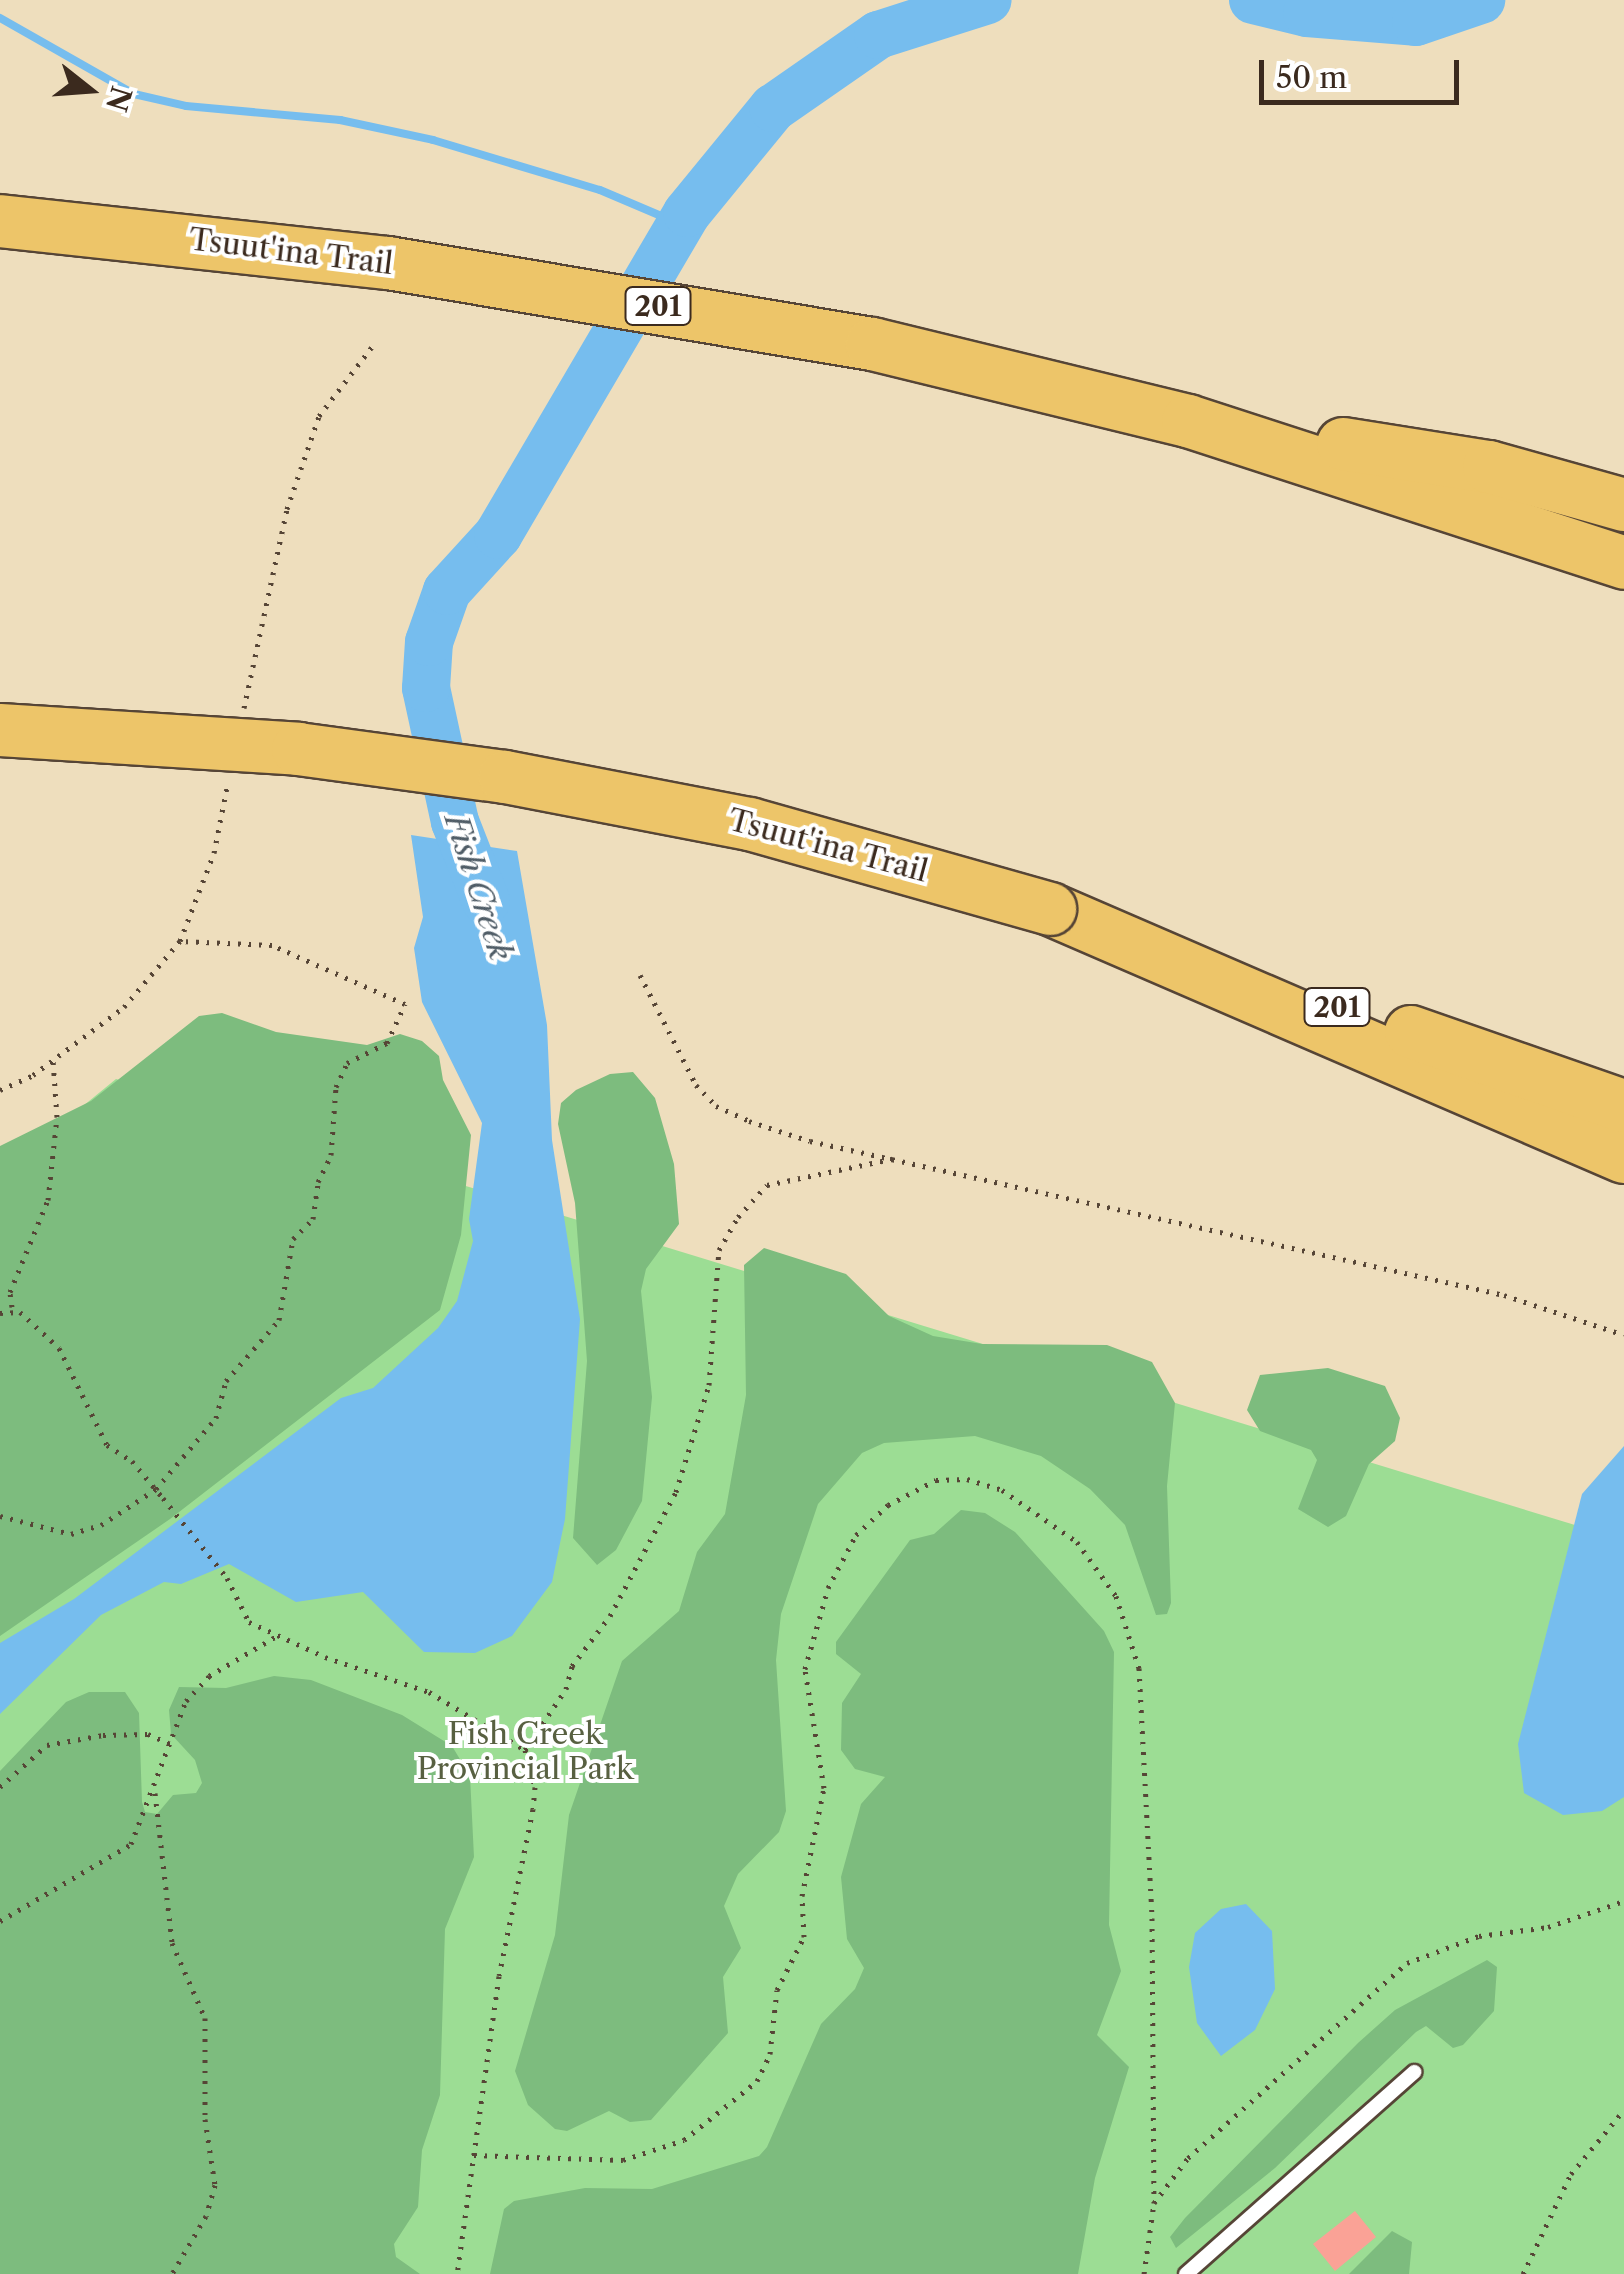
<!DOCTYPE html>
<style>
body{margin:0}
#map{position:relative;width:1624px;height:2274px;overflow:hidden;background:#eedebd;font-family:"Libre Caslon Text",serif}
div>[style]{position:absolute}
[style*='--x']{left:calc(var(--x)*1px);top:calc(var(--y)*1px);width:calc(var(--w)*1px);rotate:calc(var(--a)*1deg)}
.green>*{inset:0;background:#9cdd94}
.forest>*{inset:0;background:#7dbc7e}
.water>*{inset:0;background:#76bdee}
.stream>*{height:8px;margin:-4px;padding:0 4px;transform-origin:4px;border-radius:4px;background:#76bdee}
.river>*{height:48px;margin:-24px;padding:0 24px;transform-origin:24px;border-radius:24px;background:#76bdee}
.building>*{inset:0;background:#faa296}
.path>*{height:5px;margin-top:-2.5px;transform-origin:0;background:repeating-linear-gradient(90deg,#564536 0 2.5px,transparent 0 10.5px)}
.roads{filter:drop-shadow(2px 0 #564536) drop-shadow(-2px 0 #564536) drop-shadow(0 2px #564536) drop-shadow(0 -2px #564536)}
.service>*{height:14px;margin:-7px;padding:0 7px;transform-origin:7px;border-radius:7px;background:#fff}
.motorway>*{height:52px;margin:-26px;padding:0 26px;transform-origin:26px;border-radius:26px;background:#edc569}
.bridges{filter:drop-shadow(2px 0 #564536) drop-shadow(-2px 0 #564536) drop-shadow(0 2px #564536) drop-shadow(0 -2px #564536)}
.motorway-bridge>*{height:52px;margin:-26px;padding:0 26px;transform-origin:26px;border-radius:26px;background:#edc569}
span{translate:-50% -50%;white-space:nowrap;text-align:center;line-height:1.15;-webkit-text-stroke:8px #fff;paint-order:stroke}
.shield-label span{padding:2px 8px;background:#fff;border:2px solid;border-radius:8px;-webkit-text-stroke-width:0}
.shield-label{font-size:28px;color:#3b2a1e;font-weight:700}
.street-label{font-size:30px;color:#3b2a1e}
.park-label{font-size:30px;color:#586041}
.water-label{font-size:32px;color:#505d67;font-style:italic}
.north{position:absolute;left:40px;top:40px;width:100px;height:100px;-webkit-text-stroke:8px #fff;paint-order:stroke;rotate:107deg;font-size:28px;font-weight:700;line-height:40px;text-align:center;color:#3b2a1e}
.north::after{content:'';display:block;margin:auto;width:35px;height:45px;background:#3b2a1e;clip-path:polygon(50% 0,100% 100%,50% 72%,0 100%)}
.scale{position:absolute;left:1259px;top:60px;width:200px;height:45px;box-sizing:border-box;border:5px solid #3b2a1e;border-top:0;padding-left:12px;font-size:30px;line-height:35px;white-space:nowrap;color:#3b2a1e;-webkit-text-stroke:8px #fff;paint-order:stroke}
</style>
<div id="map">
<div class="green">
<div style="clip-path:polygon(116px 1079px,1624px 1540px,1624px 2274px,0 2274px,0 1174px)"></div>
</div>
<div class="forest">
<div style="clip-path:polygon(222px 1013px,276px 1032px,367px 1045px,400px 1034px,422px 1041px,439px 1056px,443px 1080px,471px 1135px,461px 1235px,440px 1310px,170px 1519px,0 1636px,0 1146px,91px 1101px,199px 1016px)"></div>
<div style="clip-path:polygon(633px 1072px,655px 1098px,674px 1164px,679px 1224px,646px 1269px,641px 1291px,652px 1397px,642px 1501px,616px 1550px,597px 1565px,573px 1538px,587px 1361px,575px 1203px,558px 1124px,561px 1103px,576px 1090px,610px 1074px)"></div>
<div style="clip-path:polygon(764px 1248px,846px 1274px,889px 1316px,933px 1336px,982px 1344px,1107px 1345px,1152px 1362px,1175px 1403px,1167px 1486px,1171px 1603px,1167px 1614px,1156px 1615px,1125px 1525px,1090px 1489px,1041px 1456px,975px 1436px,884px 1443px,862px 1453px,818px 1504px,781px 1614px,776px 1660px,786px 1811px,779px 1832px,738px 1874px,724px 1906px,741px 1948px,723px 1977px,728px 2033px,651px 2120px,630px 2122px,609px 2111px,567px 2131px,555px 2129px,528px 2105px,515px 2071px,555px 1935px,569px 1815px,622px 1661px,679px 1611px,697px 1552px,725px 1514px,746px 1395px,744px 1265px)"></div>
<div style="clip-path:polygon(1328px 1368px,1385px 1386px,1400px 1418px,1395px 1441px,1369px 1464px,1346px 1516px,1328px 1527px,1298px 1509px,1317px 1460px,1311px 1450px,1260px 1431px,1247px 1410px,1260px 1375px)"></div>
<div style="clip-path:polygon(961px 1510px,985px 1513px,1015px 1532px,1104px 1631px,1114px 1652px,1109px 1925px,1121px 1971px,1097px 2035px,1129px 2067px,1095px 2178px,1078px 2274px,490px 2274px,504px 2209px,514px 2201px,585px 2188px,652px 2189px,759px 2156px,767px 2147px,821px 2024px,855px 1989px,864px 1968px,847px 1939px,841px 1877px,861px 1804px,885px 1777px,855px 1769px,841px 1750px,842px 1703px,861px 1674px,836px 1654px,836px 1642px,910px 1540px,934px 1534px)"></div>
<div style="clip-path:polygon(274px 1676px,311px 1680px,402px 1715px,452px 1746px,470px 1776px,474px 1857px,445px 1929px,440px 2095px,422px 2150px,418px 2207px,394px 2244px,396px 2257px,420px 2274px,0 2274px,0 1771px,66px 1702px,89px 1692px,125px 1692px,139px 1713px,142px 1802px,145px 1812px,157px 1814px,173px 1795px,196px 1793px,202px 1783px,195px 1760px,171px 1734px,169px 1710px,179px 1687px,226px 1688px)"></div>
<div style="clip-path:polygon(1487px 1960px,1497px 1967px,1494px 2011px,1463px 2045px,1453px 2048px,1426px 2026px,1416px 2032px,1275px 2168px,1176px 2248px,1170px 2237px,1185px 2218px,1358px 2043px,1395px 2010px)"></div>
<div style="clip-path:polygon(1392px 2231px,1412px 2242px,1409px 2274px,1349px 2274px)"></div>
</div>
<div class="water">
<div style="clip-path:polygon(411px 835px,517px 851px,547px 1025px,552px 1140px,580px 1319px,565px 1519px,552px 1582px,512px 1636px,475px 1653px,424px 1652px,363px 1592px,296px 1602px,229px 1564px,181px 1584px,164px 1582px,101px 1615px,0 1714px,0 1643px,74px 1599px,341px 1398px,373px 1388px,438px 1328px,457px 1301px,473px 1241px,469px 1219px,482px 1123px,422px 1002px,414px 948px,423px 917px)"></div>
<div style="clip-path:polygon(1624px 1446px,1624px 1797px,1602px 1811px,1563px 1815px,1524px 1793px,1518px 1744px,1582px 1494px)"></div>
<div style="clip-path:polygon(1246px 1904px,1272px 1931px,1275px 1989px,1255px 2030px,1221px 2056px,1197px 2023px,1189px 1967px,1195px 1933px,1221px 1909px)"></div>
</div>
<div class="stream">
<div style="--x:0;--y:18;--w:154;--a:29.6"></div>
<div style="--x:134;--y:94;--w:53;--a:13"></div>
<div style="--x:186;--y:106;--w:155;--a:5.2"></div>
<div style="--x:340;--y:120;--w:95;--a:12.1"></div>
<div style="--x:433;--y:140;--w:174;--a:16.7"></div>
<div style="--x:600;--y:190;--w:87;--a:23"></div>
</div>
<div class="river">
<div style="--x:1253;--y:0;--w:56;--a:13.5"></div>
<div style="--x:1307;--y:13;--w:109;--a:4.7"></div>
<div style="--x:1416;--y:22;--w:69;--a:-18.7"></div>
<div style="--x:486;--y:901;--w:85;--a:-111.4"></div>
<div style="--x:455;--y:822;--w:137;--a:-102.2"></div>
<div style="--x:426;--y:688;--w:46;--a:-86.3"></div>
<div style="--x:429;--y:642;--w:54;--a:-70.6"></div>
<div style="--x:447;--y:591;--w:76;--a:-47.7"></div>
<div style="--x:498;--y:535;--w:373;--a:-59.6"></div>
<div style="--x:687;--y:213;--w:136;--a:-50.7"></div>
<div style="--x:773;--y:108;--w:128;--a:-34.8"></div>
<div style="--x:878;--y:35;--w:115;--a:-17.7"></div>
</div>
<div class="building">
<div style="clip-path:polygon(1355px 2211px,1376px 2237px,1335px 2271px,1313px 2244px)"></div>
</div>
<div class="path">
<div style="--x:244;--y:708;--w:204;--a:-77.8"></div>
<div style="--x:287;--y:509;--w:98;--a:-71"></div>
<div style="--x:319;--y:416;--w:91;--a:-52.6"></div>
<div style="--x:640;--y:975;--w:123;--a:63"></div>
<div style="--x:696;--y:1085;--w:29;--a:46"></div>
<div style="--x:716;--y:1106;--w:36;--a:24"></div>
<div style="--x:749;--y:1121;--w:64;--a:18.2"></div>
<div style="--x:810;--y:1141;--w:711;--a:12.51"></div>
<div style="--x:1504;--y:1295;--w:126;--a:18.4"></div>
<div style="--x:0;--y:1090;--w:36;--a:-24"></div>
<div style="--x:33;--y:1075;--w:114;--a:-36.8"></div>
<div style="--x:124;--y:1007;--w:87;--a:-49.7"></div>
<div style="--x:180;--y:941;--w:94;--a:-68.9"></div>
<div style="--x:214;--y:853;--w:72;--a:-78.8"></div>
<div style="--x:12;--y:1307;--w:15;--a:-98"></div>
<div style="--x:10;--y:1292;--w:100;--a:-67.6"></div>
<div style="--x:48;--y:1200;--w:83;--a:-83.8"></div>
<div style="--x:57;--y:1117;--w:57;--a:-94"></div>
<div style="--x:0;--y:1313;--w:20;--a:-3"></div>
<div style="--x:20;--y:1312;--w:53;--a:42.7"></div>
<div style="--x:59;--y:1348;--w:108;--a:63.7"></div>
<div style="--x:107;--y:1445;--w:30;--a:33"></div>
<div style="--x:132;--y:1461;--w:48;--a:50"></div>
<div style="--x:163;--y:1498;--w:102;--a:51.3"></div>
<div style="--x:227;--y:1578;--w:49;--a:63.4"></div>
<div style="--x:249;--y:1622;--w:84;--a:24.7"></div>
<div style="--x:325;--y:1657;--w:110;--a:18.6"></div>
<div style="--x:429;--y:1692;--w:112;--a:31.1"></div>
<div style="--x:525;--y:1750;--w:38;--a:75"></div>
<div style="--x:535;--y:1787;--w:22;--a:95"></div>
<div style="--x:533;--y:1809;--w:170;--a:101.5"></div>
<div style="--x:499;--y:1976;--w:301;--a:98"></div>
<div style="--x:0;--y:1516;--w:73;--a:14.2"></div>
<div style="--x:71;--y:1534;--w:31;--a:-17"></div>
<div style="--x:101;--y:1525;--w:66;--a:-33.2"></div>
<div style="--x:156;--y:1489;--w:93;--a:-49.8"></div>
<div style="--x:216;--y:1418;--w:38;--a:-75"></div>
<div style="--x:226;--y:1381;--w:81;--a:-49"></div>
<div style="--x:279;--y:1320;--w:82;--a:-80.2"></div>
<div style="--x:293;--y:1239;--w:28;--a:-45"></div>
<div style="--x:313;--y:1219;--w:37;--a:-82"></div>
<div style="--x:318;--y:1182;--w:30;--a:-64"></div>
<div style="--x:331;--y:1155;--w:68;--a:-85.8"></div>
<div style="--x:336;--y:1087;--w:26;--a:-65"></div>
<div style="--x:347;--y:1063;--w:45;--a:-26.6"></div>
<div style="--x:387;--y:1043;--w:43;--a:-65.2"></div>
<div style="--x:405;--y:1004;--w:145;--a:-156.1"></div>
<div style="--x:272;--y:945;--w:92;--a:-177.5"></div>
<div style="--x:525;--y:1750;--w:73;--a:-56.1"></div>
<div style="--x:566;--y:1689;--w:24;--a:-75"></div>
<div style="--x:572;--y:1666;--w:63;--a:-52.8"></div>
<div style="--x:610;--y:1616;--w:140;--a:-62"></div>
<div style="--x:676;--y:1492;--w:112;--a:-72.9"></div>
<div style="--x:709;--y:1385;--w:135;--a:-85.8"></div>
<div style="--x:719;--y:1250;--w:38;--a:-60"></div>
<div style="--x:738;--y:1217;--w:43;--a:-47.8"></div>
<div style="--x:767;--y:1185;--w:132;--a:-11.8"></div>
<div style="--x:0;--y:1787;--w:63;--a:-41.8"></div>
<div style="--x:47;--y:1745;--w:57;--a:-10.1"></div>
<div style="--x:103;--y:1735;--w:45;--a:-1.3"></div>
<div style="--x:148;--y:1734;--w:24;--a:24"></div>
<div style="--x:155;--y:1793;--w:151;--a:83.5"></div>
<div style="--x:172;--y:1943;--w:82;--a:66.3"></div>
<div style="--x:205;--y:2018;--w:101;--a:90"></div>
<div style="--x:205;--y:2119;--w:67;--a:81.4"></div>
<div style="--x:215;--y:2185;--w:32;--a:106"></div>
<div style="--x:206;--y:2216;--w:67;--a:120.4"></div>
<div style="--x:0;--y:1921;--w:152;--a:-30.4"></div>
<div style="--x:131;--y:1844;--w:153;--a:-69"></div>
<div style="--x:186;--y:1701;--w:34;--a:-47"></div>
<div style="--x:209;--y:1676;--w:77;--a:-30.6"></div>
<div style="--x:474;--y:2155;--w:149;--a:1.9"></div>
<div style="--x:623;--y:2160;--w:64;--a:-18.2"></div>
<div style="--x:684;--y:2140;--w:94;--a:-38.9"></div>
<div style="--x:757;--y:2081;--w:30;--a:-64"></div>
<div style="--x:770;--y:2054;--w:64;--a:-83.8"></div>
<div style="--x:777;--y:1990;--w:59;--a:-63"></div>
<div style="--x:804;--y:1937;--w:41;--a:-92.8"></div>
<div style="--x:802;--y:1896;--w:110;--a:-78.5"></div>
<div style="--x:824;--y:1788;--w:121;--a:-99.1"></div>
<div style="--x:805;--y:1669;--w:84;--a:-74.1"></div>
<div style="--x:828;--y:1588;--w:60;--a:-62.2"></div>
<div style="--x:856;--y:1535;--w:44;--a:-43.2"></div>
<div style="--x:888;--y:1505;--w:54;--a:-27.5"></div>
<div style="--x:936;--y:1480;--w:31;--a:-2"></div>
<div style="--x:967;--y:1479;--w:37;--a:17"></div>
<div style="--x:1002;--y:1490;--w:91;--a:34.7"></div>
<div style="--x:1077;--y:1542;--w:67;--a:54.2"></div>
<div style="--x:1116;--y:1596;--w:76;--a:72.3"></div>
<div style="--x:1139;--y:1668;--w:250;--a:87"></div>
<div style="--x:1152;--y:1918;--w:285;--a:89.6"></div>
<div style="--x:1144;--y:2274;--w:72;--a:-82"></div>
<div style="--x:1154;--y:2203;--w:56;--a:-52.9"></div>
<div style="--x:1188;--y:2158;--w:293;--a:-41.7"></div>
<div style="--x:1407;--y:1963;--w:77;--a:-20.6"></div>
<div style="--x:1479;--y:1936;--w:70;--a:-7.4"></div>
<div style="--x:1548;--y:1927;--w:80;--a:-18.9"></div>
<div style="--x:1523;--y:2274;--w:111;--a:-64.4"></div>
<div style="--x:1571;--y:2174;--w:83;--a:-50.4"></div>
</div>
<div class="roads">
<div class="service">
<div style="--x:1186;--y:2274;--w:305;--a:-41.5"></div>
</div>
<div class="motorway">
<div style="--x:0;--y:221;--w:390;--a:6.2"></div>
<div style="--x:388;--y:263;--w:491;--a:9.5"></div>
<div style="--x:872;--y:344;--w:325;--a:13.7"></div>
<div style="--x:1188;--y:421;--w:459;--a:18"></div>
<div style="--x:1343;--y:444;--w:148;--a:9"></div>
<div style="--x:1489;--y:467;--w:140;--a:15.7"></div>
<div style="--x:1050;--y:909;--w:625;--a:23.37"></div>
<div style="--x:1411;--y:1032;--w:225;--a:19.2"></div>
</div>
</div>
<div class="bridges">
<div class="motorway-bridge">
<div style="--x:0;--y:730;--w:299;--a:3.6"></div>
<div style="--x:298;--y:749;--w:209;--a:7.7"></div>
<div style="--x:505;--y:777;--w:249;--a:10.9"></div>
<div style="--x:750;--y:824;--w:312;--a:15.8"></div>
</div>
</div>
<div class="shield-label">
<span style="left:658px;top:306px">201</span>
<span style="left:1337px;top:1007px">201</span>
</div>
<div class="street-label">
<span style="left:291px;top:252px;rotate:7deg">Tsuut'ina Trail</span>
<span style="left:828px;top:846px;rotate:15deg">Tsuut'ina Trail</span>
</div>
<div class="park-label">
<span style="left:525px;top:1751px">Fish Creek<br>Provincial Park</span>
</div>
<div class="water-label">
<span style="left:478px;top:887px;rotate:72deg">Fish Creek</span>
</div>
<div class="north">N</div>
<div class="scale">50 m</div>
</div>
